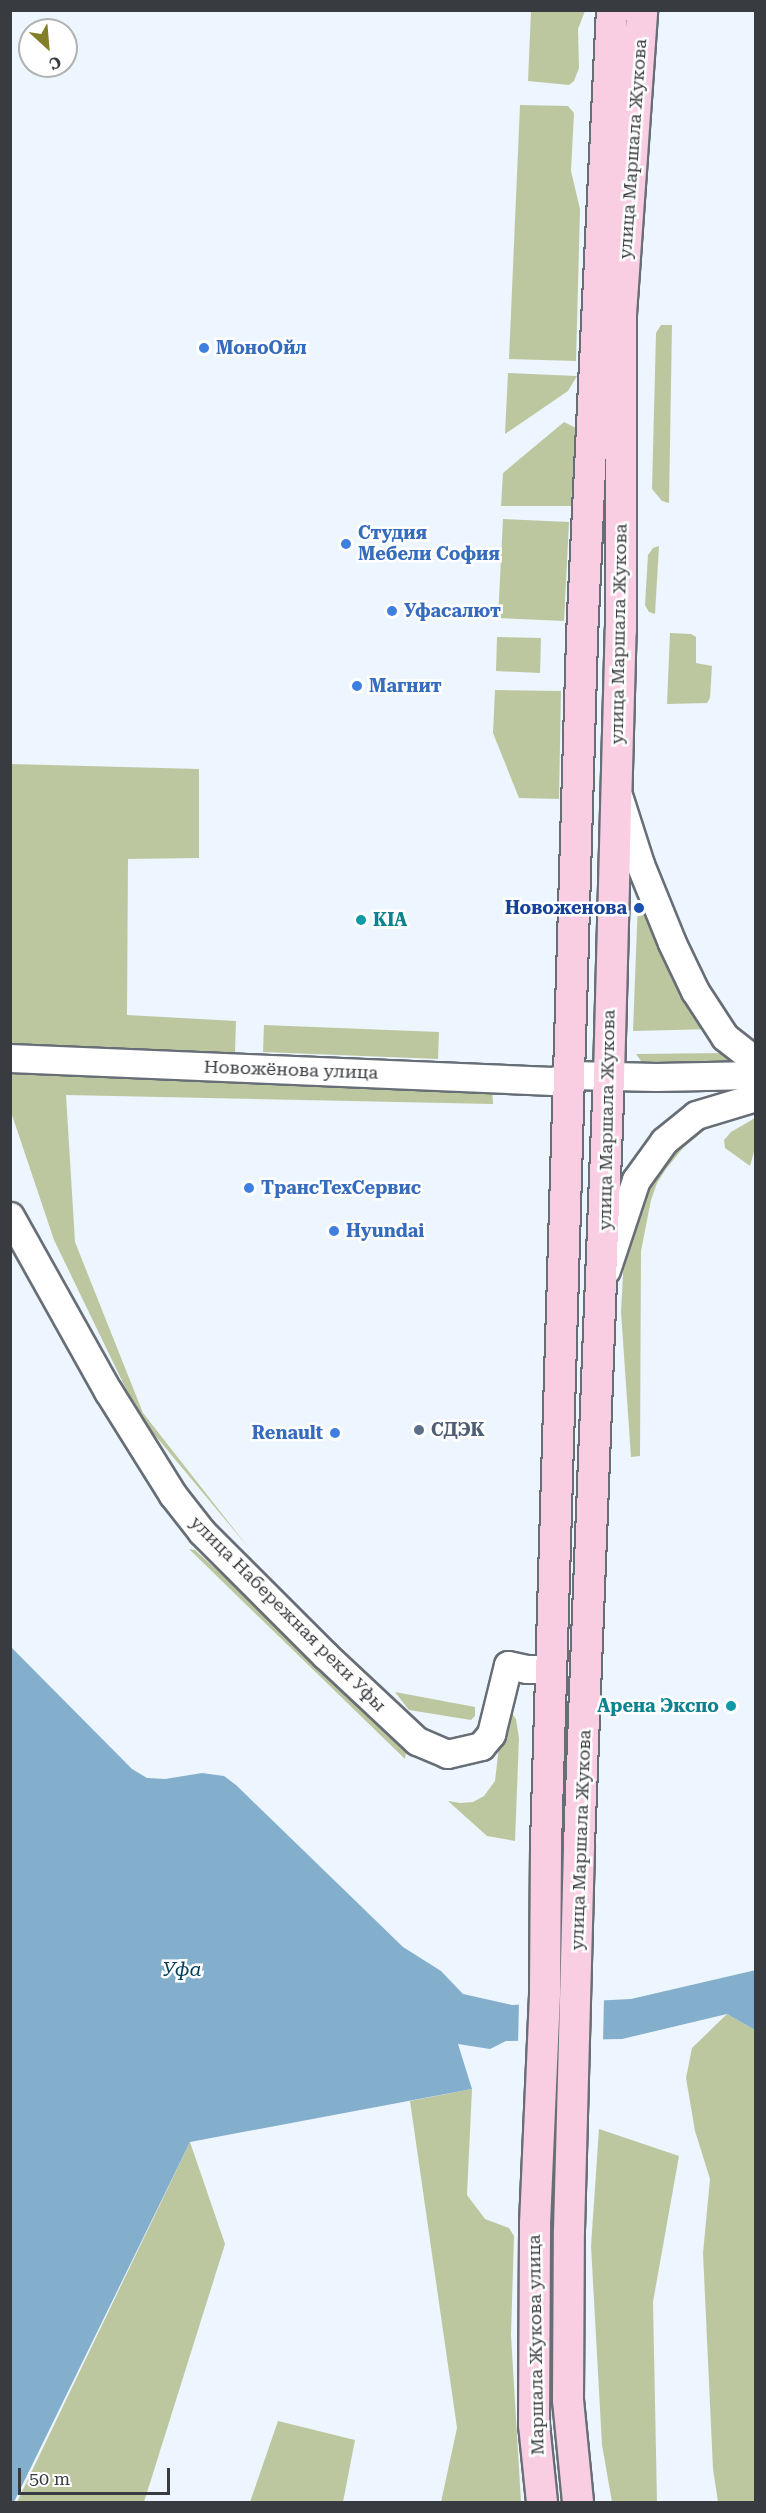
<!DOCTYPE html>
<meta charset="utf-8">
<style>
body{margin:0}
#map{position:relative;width:766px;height:2513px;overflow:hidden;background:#edf5fe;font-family:"Roboto Serif",serif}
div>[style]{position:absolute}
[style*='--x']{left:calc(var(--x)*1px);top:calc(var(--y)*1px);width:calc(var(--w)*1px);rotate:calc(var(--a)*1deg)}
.green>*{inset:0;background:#bdc79f}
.water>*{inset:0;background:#83afcc}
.pier>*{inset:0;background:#edf5fe}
.roads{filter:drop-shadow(2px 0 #676e76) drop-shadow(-2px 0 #676e76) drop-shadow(0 2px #676e76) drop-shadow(0 -2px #676e76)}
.secondary>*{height:27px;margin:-13.5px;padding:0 13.5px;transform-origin:13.5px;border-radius:13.5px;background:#fff}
.primary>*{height:30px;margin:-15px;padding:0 15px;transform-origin:15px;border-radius:15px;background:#f9cee3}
.dots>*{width:16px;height:16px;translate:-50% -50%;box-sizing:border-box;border:3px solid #fff;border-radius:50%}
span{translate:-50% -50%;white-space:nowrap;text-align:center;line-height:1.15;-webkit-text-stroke:5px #fff;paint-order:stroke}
.street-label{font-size:18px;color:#383b3f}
.shop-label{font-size:18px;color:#366cbe;font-weight:700}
.left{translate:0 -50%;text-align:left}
.right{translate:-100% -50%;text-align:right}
.transit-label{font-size:18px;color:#164399;font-weight:700}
.culture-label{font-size:18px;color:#0d838f;font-weight:700}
.service-label{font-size:18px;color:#4e5e75;font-weight:700}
.water-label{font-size:20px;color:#023d5a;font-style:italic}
.frame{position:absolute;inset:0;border:12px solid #383b3f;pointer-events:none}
.north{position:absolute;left:18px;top:18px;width:60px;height:60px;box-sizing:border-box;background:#fff;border:2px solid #afb1b2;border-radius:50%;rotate:154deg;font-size:16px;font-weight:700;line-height:24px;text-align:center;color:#383b3f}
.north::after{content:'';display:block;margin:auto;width:21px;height:27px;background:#817f27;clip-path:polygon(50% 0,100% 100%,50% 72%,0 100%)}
.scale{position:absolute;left:18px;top:2468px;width:152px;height:27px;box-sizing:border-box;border:3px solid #383b3f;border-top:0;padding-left:8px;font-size:18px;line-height:21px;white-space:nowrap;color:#383b3f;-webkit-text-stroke:4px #fff;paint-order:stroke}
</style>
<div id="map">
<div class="green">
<div style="clip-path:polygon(531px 11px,585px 11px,578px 29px,579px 68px,574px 81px,569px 85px,528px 81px)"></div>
<div style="clip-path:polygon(520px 105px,568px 106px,574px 113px,571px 171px,580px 209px,576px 361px,509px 359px)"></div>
<div style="clip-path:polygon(661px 325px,672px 325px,669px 503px,662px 501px,652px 489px,656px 333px)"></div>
<div style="clip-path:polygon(508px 373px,577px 376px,568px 391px,505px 434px)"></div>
<div style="clip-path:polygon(564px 422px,576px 428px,571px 506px,501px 506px,503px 473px)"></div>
<div style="clip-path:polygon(503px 519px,569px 522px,564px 621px,498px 618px)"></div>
<div style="clip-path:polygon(659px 546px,655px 614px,649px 612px,645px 605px,648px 555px,653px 548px)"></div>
<div style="clip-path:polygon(670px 633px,691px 634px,696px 637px,696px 663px,712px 666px,710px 698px,707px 703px,667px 704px)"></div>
<div style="clip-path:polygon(497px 637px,541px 638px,540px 673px,496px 671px)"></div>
<div style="clip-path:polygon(495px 690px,561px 691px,559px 799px,519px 798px,493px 733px)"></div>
<div style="clip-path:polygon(11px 764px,199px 769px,199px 858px,128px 859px,127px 1015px,236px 1021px,235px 1053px,11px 1048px)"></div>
<div style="clip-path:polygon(638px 901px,657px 938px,714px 1029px,633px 1031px)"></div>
<div style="clip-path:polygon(264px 1025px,439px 1032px,438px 1059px,263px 1052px)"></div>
<div style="clip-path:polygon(725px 1053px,738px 1067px,646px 1068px,636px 1054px)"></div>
<div style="clip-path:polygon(10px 1067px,492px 1085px,493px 1104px,66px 1095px,75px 1242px,143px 1413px,248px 1547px,139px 1416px,54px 1240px,11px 1112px)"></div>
<div style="clip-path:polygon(701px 1118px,713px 1123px,683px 1148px,666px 1169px,657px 1183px,651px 1200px,641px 1251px,640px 1456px,631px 1457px,621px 1312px,625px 1238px,641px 1183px)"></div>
<div style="clip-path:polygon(755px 1118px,755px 1148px,750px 1166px,725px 1148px,724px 1140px,731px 1132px)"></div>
<div style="clip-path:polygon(189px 1549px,195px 1550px,231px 1583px,407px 1746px,405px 1759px)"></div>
<div style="clip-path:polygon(395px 1692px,475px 1707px,475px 1716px,471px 1720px,409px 1710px)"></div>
<div style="clip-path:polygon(504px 1703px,516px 1719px,519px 1738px,515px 1841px,487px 1836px,448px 1801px,460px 1803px,473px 1802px,484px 1796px,495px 1781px)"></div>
<div style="clip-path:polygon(727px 2014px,755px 2030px,755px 2502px,718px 2502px,713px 2469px,703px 2253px,710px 2179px,695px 2131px,686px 2078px,692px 2048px)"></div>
<div style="clip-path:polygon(472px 2089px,467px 2195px,485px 2219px,509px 2228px,514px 2236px,511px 2335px,521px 2502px,441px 2502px,457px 2428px,410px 2101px)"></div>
<div style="clip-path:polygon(599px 2129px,679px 2156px,653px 2302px,657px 2502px,612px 2502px,602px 2445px,591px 2246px)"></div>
<div style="clip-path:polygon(190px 2142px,225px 2244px,144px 2502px,17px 2502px)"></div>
<div style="clip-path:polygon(278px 2421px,355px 2440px,343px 2502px,250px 2502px)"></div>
</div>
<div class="water">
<div style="clip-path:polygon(10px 1646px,132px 1769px,147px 1778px,165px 1779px,202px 1773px,224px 1776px,236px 1785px,403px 1947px,441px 1971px,463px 1994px,512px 2005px,631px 1999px,756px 1970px,755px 2030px,727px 2014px,622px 2039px,506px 2041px,490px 2049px,458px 2044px,472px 2089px,190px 2142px,14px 2502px,10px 2502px)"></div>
</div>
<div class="pier">
<div style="clip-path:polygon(604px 1997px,603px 2043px,518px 2044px,519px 2002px)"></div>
</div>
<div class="roads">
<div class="secondary">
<div style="--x:619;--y:798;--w:69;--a:72.3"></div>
<div style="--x:640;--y:864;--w:85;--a:67.9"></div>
<div style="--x:672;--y:943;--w:53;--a:64.4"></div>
<div style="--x:695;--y:991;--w:55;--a:56.9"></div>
<div style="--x:725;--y:1037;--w:39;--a:38"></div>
<div style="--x:10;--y:1058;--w:543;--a:2.43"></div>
<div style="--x:553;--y:1081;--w:19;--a:-18"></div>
<div style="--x:571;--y:1075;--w:85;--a:1.3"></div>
<div style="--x:656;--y:1077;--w:100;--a:-1.1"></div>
<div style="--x:10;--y:1216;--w:201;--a:60.8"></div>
<div style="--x:108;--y:1391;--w:123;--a:58"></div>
<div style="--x:173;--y:1495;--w:47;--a:51.9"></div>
<div style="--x:202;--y:1532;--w:174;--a:45"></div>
<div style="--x:325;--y:1655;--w:126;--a:43.1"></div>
<div style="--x:417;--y:1741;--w:33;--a:23"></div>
<div style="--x:447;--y:1754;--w:35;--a:-13"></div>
<div style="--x:481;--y:1746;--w:16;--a:-50"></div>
<div style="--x:491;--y:1734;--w:71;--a:-76.2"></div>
<div style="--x:508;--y:1665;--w:19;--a:12"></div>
<div style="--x:527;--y:1669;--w:25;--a:0"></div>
<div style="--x:606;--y:1270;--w:95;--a:-71.6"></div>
<div style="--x:636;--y:1180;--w:48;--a:-54.3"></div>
<div style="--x:664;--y:1141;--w:41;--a:-39.1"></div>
<div style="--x:696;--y:1115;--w:63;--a:-16.7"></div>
</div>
<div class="primary">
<div style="--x:542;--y:2502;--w:77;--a:-95.9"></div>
<div style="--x:534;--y:2425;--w:201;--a:-89.7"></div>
<div style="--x:535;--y:2224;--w:233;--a:-87.5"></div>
<div style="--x:545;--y:1991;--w:146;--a:-89.6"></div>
<div style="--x:546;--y:1845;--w:1210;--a:-88.29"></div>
<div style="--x:582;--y:636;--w:627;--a:-87.26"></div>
<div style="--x:578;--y:2502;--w:102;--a:-95.6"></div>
<div style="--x:568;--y:2400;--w:170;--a:-89.7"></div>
<div style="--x:569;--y:2230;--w:385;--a:-88.5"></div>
<div style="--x:579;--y:1845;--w:770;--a:-87.77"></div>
<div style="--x:609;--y:1076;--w:446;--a:-88.5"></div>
<div style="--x:621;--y:630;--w:316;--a:-90"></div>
<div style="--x:621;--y:314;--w:305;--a:-86"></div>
</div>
</div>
<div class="dots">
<div style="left:204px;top:348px;background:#3f7fe0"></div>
<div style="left:346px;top:544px;background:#3f7fe0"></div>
<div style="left:392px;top:611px;background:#3f7fe0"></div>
<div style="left:357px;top:686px;background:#3f7fe0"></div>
<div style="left:639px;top:908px;background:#1a4fb4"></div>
<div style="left:361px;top:920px;background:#0f9aa8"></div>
<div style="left:249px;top:1188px;background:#3f7fe0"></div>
<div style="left:334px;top:1231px;background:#3f7fe0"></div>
<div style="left:419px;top:1430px;background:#5c6f8a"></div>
<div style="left:335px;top:1433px;background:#3f7fe0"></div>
<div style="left:731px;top:1706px;background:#0f9aa8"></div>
</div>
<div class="street-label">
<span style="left:633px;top:149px;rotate:-86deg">улица Маршала Жукова</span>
<span style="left:619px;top:634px;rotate:-89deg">улица Маршала Жукова</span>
<span style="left:291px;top:1070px;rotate:2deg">Новожёнова улица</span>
<span style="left:607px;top:1120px;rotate:-89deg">улица Маршала Жукова</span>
<span style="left:288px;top:1614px;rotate:45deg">улица Набережная реки Уфы</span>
<span style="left:581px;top:1840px;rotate:-88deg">улица Маршала Жукова</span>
<span style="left:536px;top:2345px;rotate:-91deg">Маршала Жукова улица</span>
</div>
<div class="shop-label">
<span class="left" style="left:216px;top:348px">МоноОйл</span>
<span class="left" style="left:358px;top:544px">Студия<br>Мебели София</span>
<span class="left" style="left:404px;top:611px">Уфасалют</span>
<span class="left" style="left:369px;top:686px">Магнит</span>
<span class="left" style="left:261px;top:1188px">ТрансТехСервис</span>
<span class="left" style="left:346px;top:1231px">Hyundai</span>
<span class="right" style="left:323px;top:1433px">Renault</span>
</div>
<div class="transit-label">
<span class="right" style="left:627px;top:908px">Новоженова</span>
</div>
<div class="culture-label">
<span class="left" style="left:373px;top:920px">KIA</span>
<span class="right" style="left:719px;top:1706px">Арена Экспо</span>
</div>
<div class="service-label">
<span class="left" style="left:431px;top:1430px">СДЭК</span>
</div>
<div class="water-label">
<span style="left:182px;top:1969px">Уфа</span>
</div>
<div class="frame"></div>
<div class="north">С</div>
<div class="scale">50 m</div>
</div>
